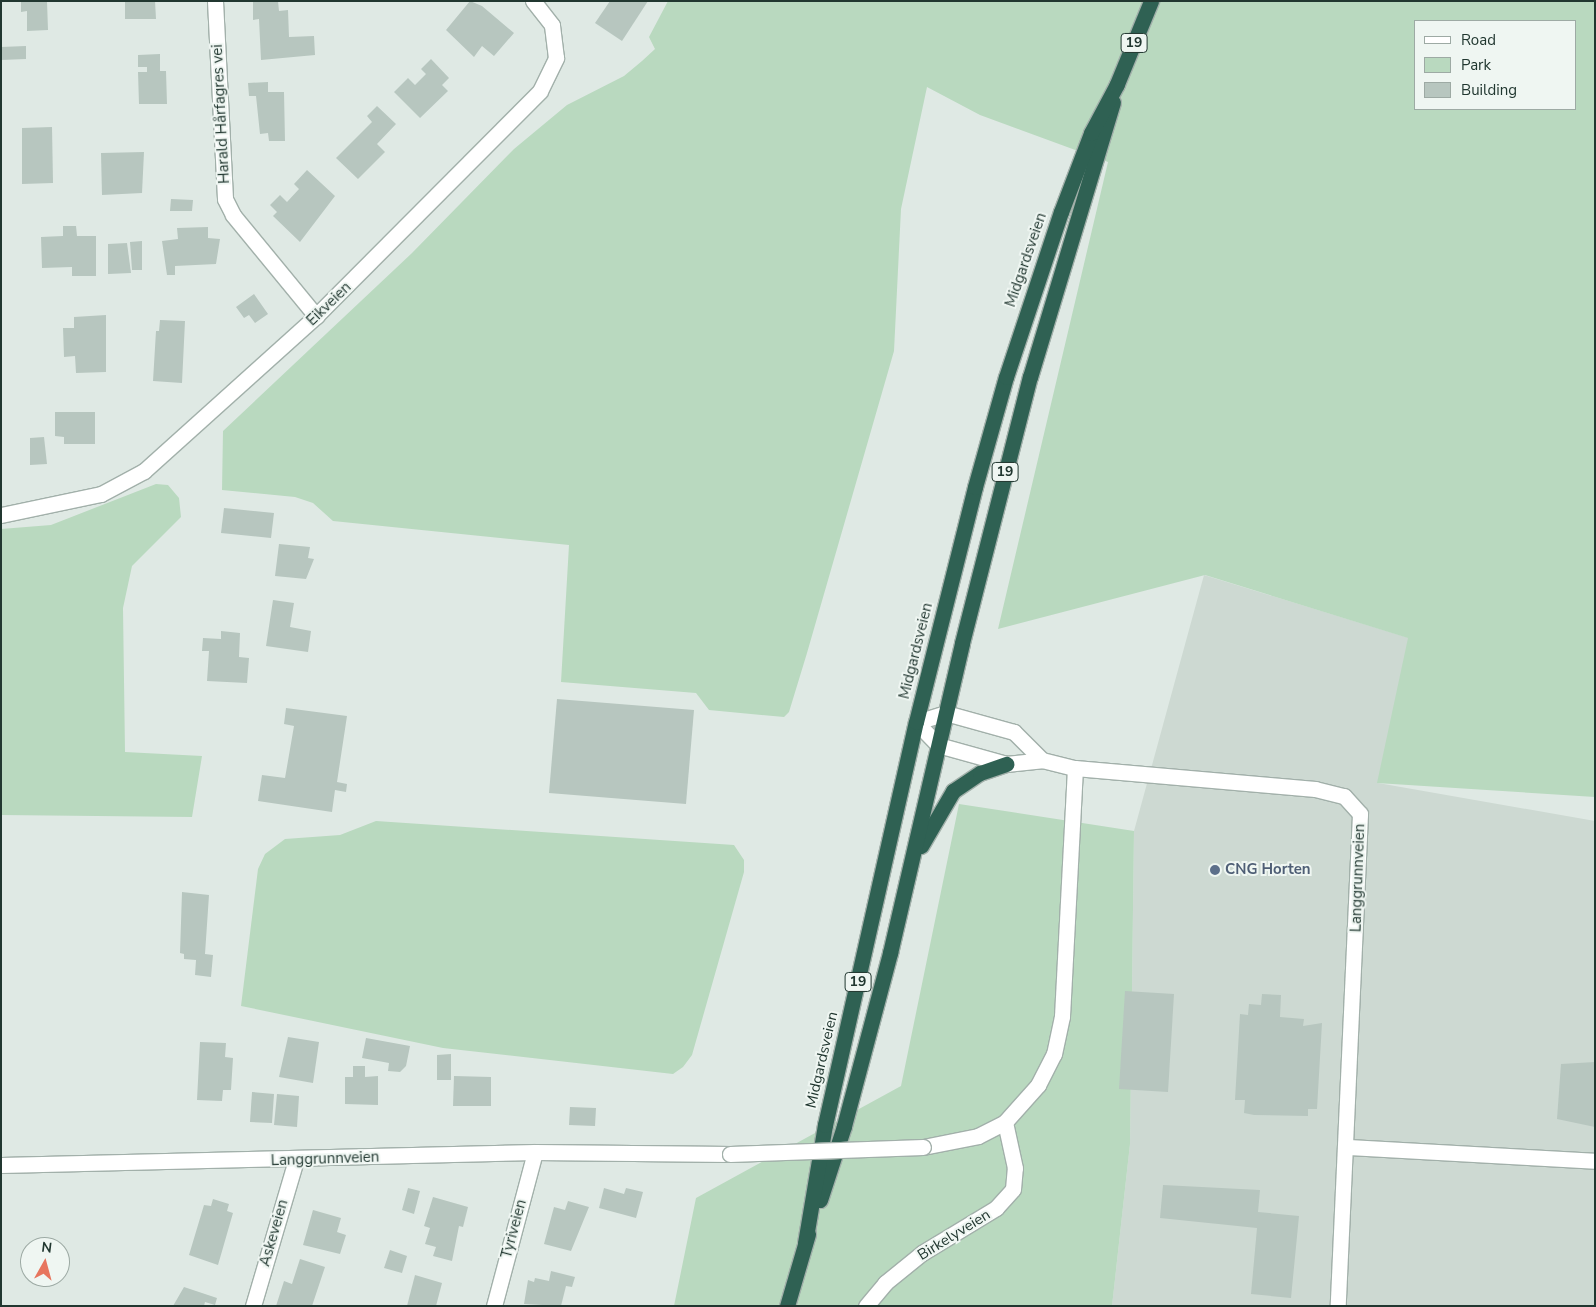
<!DOCTYPE html>
<meta charset="utf-8">
<style>
body{margin:0}
#map{position:relative;width:1596px;height:1307px;overflow:hidden;background:#dfe9e4;font-family:"Nunito Sans",sans-serif}
div>[style]{position:absolute}
[style*='--x']{left:calc(var(--x)*1px);top:calc(var(--y)*1px);width:calc(var(--w)*1px);rotate:calc(var(--a)*1deg)}
.built>*{inset:0;background:#cdd9d2}
.green>*{inset:0;background:#b9d9bf}
.building>*{inset:0;background:#b7c6bf}
.roads{filter:drop-shadow(1px 0 #a2b0aa) drop-shadow(-1px 0 #a2b0aa) drop-shadow(0 1px #a2b0aa) drop-shadow(0 -1px #a2b0aa)}
.minor>*{height:15px;margin:-7.5px;padding:0 7.5px;transform-origin:7.5px;border-radius:7.5px;background:#fff}
.highway>*{height:15px;margin:-7.5px;padding:0 7.5px;transform-origin:7.5px;border-radius:7.5px;background:#2f6153}
.bridges{filter:drop-shadow(1px 0 #a2b0aa) drop-shadow(-1px 0 #a2b0aa) drop-shadow(0 1px #a2b0aa) drop-shadow(0 -1px #a2b0aa)}
.minor-bridge>*{height:15px;margin:-7.5px;padding:0 7.5px;transform-origin:7.5px;border-radius:7.5px;background:#fff}
.dots>*{width:14px;height:14px;translate:-50% -50%;box-sizing:border-box;border:2px solid #eff6f2;border-radius:50%}
span{translate:-50% -50%;white-space:nowrap;text-align:center;line-height:1.15;-webkit-text-stroke:4px #eff6f2;paint-order:stroke}
.shield-label span{padding:1px 4px;background:#eff6f2;border:1px solid;border-radius:4px;-webkit-text-stroke-width:0}
.shield-label{font-size:14px;color:#213730;font-weight:700}
.street-label{font-size:15px;color:#213730}
.service-label{font-size:15px;color:#4e5e75;font-weight:700}
.left{translate:0 -50%;text-align:left}
.frame{position:absolute;inset:0;border:2px solid #213730;pointer-events:none}
.legend{position:absolute;left:1414px;top:20px;width:162px;height:90px;box-sizing:border-box;background:#eff6f2;border:1px solid #9daaa4;margin:0;padding:6px 9px;list-style:none;font-size:15px;color:#213730}
.legend li{display:flex;align-items:center;gap:10px;height:25px}
.legend b{width:25px;border:1px solid #9daaa4}
.north{position:absolute;left:20px;top:1237px;width:50px;height:50px;box-sizing:border-box;background:#eff6f2;border:1px solid #9daaa4;border-radius:50%;rotate:7deg;font-size:14px;font-weight:700;line-height:20px;text-align:center;color:#213730}
.north::after{content:'';display:block;margin:auto;width:18px;height:22px;background:#e7755e;clip-path:polygon(50% 0,100% 100%,50% 72%,0 100%)}
</style>
<div id="map">
<div class="built">
<div style="clip-path:polygon(1204px 575px,1409px 638px,1378px 783px,1595px 821px,1595px 1306px,1112px 1306px,1130px 1144px,1134px 831px)"></div>
</div>
<div class="green">
<div style="clip-path:polygon(evenodd,668px 1px,1595px 1px,1595px 797px,1377px 783px,1408px 638px,1205px 575px,998px 629px,1108px 162px,980px 115px,927px 87px,901px 209px,894px 351px,807px 653px,789px 712px,784px 717px,709px 710px,696px 693px,561px 682px,569px 545px,333px 521px,313px 503px,295px 497px,222px 490px,223px 431px,412px 253px,514px 149px,567px 105px,624px 76px,642px 61px,655px 49px,649px 37px,668px 1px,1415px 21px,1575px 21px,1575px 109px,1415px 109px,1415px 21px)"></div>
<div style="clip-path:polygon(156px 484px,168px 485px,179px 498px,181px 517px,132px 566px,123px 608px,125px 752px,202px 756px,192px 817px,1px 815px,1px 529px,51px 525px)"></div>
<div style="clip-path:polygon(959px 804px,1134px 831px,1130px 1144px,1112px 1306px,674px 1306px,696px 1198px,901px 1086px)"></div>
<div style="clip-path:polygon(376px 821px,734px 845px,744px 860px,744px 872px,692px 1055px,683px 1067px,673px 1074px,443px 1048px,241px 1006px,258px 869px,265px 854px,285px 839px,340px 835px)"></div>
</div>
<div class="building">
<div style="clip-path:polygon(21px 1px,47px 1px,48px 30px,27px 31px,27px 11px,21px 12px)"></div>
<div style="clip-path:polygon(125px 1px,155px 1px,156px 19px,125px 19px)"></div>
<div style="clip-path:polygon(278px 1px,279px 11px,288px 10px,289px 37px,314px 36px,315px 55px,261px 60px,259px 19px,253px 20px,253px 2px)"></div>
<div style="clip-path:polygon(470px 1px,482px 6px,514px 33px,494px 56px,482px 46px,474px 57px,446px 30px)"></div>
<div style="clip-path:polygon(610px 1px,648px 1px,622px 41px,595px 23px)"></div>
<div style="clip-path:polygon(26px 46px,26px 59px,1px 60px,1px 47px)"></div>
<div style="clip-path:polygon(160px 54px,160px 71px,166px 71px,167px 104px,139px 104px,138px 72px,147px 72px,147px 67px,138px 67px,138px 55px)"></div>
<div style="clip-path:polygon(431px 59px,449px 78px,442px 85px,448px 91px,420px 118px,394px 92px,408px 78px,415px 85px,426px 74px,421px 69px)"></div>
<div style="clip-path:polygon(268px 82px,268px 92px,284px 92px,285px 141px,269px 141px,268px 133px,260px 134px,256px 96px,249px 96px,248px 83px)"></div>
<div style="clip-path:polygon(377px 106px,396px 124px,377px 144px,385px 152px,358px 179px,336px 158px,372px 122px,367px 116px)"></div>
<div style="clip-path:polygon(52px 127px,53px 183px,22px 184px,22px 128px)"></div>
<div style="clip-path:polygon(144px 152px,142px 193px,102px 195px,101px 153px)"></div>
<div style="clip-path:polygon(307px 170px,335px 196px,300px 242px,273px 216px,277px 212px,270px 205px,280px 195px,287px 202px,299px 189px,294px 184px)"></div>
<div style="clip-path:polygon(171px 199px,193px 200px,192px 211px,170px 211px)"></div>
<div style="clip-path:polygon(63px 226px,76px 226px,77px 236px,96px 236px,96px 276px,72px 276px,72px 267px,42px 268px,41px 237px,63px 236px)"></div>
<div style="clip-path:polygon(208px 227px,208px 238px,220px 239px,216px 264px,175px 266px,175px 275px,167px 275px,162px 241px,178px 239px,177px 228px)"></div>
<div style="clip-path:polygon(142px 241px,142px 270px,132px 270px,130px 242px)"></div>
<div style="clip-path:polygon(127px 243px,131px 273px,108px 274px,108px 244px)"></div>
<div style="clip-path:polygon(254px 294px,268px 314px,255px 323px,249px 315px,244px 318px,236px 307px)"></div>
<div style="clip-path:polygon(106px 315px,106px 372px,76px 373px,75px 356px,64px 357px,63px 328px,74px 328px,74px 317px)"></div>
<div style="clip-path:polygon(160px 320px,185px 321px,182px 383px,153px 381px,156px 331px,159px 331px)"></div>
<div style="clip-path:polygon(55px 412px,95px 412px,95px 444px,64px 444px,64px 437px,55px 436px)"></div>
<div style="clip-path:polygon(44px 437px,47px 464px,30px 465px,30px 438px)"></div>
<div style="clip-path:polygon(224px 508px,274px 513px,271px 538px,221px 533px)"></div>
<div style="clip-path:polygon(279px 544px,310px 547px,308px 558px,314px 559px,306px 579px,275px 576px)"></div>
<div style="clip-path:polygon(273px 600px,294px 603px,290px 627px,311px 631px,308px 652px,266px 646px)"></div>
<div style="clip-path:polygon(221px 631px,240px 633px,239px 657px,249px 658px,247px 683px,207px 681px,209px 651px,202px 651px,203px 638px,221px 639px)"></div>
<div style="clip-path:polygon(557px 699px,694px 710px,686px 804px,549px 793px)"></div>
<div style="clip-path:polygon(286px 708px,347px 716px,337px 782px,347px 784px,346px 792px,335px 790px,332px 812px,258px 801px,262px 775px,285px 778px,294px 726px,284px 724px)"></div>
<div style="clip-path:polygon(182px 892px,209px 895px,205px 954px,213px 955px,211px 977px,195px 975px,196px 960px,184px 959px,184px 954px,180px 953px)"></div>
<div style="clip-path:polygon(1125px 991px,1174px 994px,1168px 1092px,1119px 1089px)"></div>
<div style="clip-path:polygon(1262px 994px,1281px 995px,1280px 1017px,1304px 1019px,1303px 1026px,1322px 1023px,1317px 1109px,1308px 1109px,1308px 1116px,1254px 1115px,1244px 1113px,1245px 1100px,1235px 1100px,1240px 1014px,1248px 1015px,1249px 1004px,1261px 1005px)"></div>
<div style="clip-path:polygon(288px 1037px,319px 1042px,313px 1083px,279px 1077px)"></div>
<div style="clip-path:polygon(366px 1038px,410px 1046px,406px 1066px,400px 1072px,388px 1071px,389px 1063px,362px 1058px)"></div>
<div style="clip-path:polygon(200px 1042px,226px 1043px,225px 1057px,233px 1058px,231px 1090px,223px 1090px,222px 1101px,197px 1100px)"></div>
<div style="clip-path:polygon(451px 1054px,451px 1080px,437px 1080px,437px 1055px)"></div>
<div style="clip-path:polygon(1595px 1062px,1595px 1127px,1557px 1119px,1561px 1064px)"></div>
<div style="clip-path:polygon(353px 1066px,365px 1066px,365px 1077px,378px 1076px,378px 1105px,345px 1104px,345px 1077px,353px 1077px)"></div>
<div style="clip-path:polygon(454px 1076px,491px 1077px,491px 1106px,453px 1106px)"></div>
<div style="clip-path:polygon(252px 1092px,274px 1094px,272px 1123px,250px 1122px)"></div>
<div style="clip-path:polygon(277px 1094px,299px 1096px,297px 1127px,274px 1125px)"></div>
<div style="clip-path:polygon(570px 1107px,596px 1108px,595px 1126px,569px 1125px)"></div>
<div style="clip-path:polygon(1163px 1185px,1260px 1190px,1258px 1212px,1299px 1216px,1291px 1298px,1251px 1294px,1257px 1228px,1160px 1218px)"></div>
<div style="clip-path:polygon(408px 1188px,420px 1191px,414px 1214px,402px 1210px)"></div>
<div style="clip-path:polygon(604px 1188px,624px 1194px,626px 1188px,643px 1192px,636px 1218px,599px 1208px)"></div>
<div style="clip-path:polygon(433px 1197px,468px 1207px,463px 1227px,459px 1226px,452px 1261px,433px 1256px,436px 1247px,425px 1244px,430px 1228px,424px 1226px)"></div>
<div style="clip-path:polygon(213px 1199px,229px 1204px,227px 1211px,233px 1213px,218px 1265px,189px 1255px,204px 1205px,211px 1206px)"></div>
<div style="clip-path:polygon(568px 1201px,589px 1207px,571px 1251px,544px 1244px,554px 1207px,565px 1210px)"></div>
<div style="clip-path:polygon(313px 1210px,341px 1218px,337px 1232px,346px 1235px,340px 1254px,303px 1245px)"></div>
<div style="clip-path:polygon(390px 1250px,407px 1256px,402px 1273px,384px 1268px)"></div>
<div style="clip-path:polygon(300px 1259px,325px 1267px,312px 1306px,276px 1306px,284px 1281px,292px 1284px)"></div>
<div style="clip-path:polygon(551px 1271px,575px 1277px,572px 1287px,566px 1286px,561px 1306px,524px 1304px,528px 1280px,534px 1282px,535px 1278px,549px 1281px)"></div>
<div style="clip-path:polygon(415px 1275px,442px 1283px,436px 1306px,407px 1306px)"></div>
<div style="clip-path:polygon(184px 1287px,217px 1298px,215px 1305px,205px 1302px,204px 1306px,173px 1306px)"></div>
</div>
<div class="roads">
<div class="minor">
<div style="--x:215;--y:1;--w:198;--a:87.1"></div>
<div style="--x:225;--y:199;--w:18;--a:63"></div>
<div style="--x:233;--y:215;--w:131;--a:50.6"></div>
<div style="--x:1;--y:515;--w:102;--a:-11.9"></div>
<div style="--x:101;--y:494;--w:49;--a:-28.1"></div>
<div style="--x:144;--y:471;--w:232;--a:-42"></div>
<div style="--x:316;--y:316;--w:317;--a:-45.1"></div>
<div style="--x:540;--y:91;--w:37;--a:-64"></div>
<div style="--x:556;--y:58;--w:33;--a:-97"></div>
<div style="--x:552;--y:25;--w:31;--a:-128"></div>
<div style="--x:1042;--y:760;--w:40;--a:-135"></div>
<div style="--x:1014;--y:732;--w:71;--a:-164.4"></div>
<div style="--x:946;--y:713;--w:31;--a:163"></div>
<div style="--x:916;--y:722;--w:32;--a:46"></div>
<div style="--x:938;--y:745;--w:71;--a:15.6"></div>
<div style="--x:1006;--y:764;--w:36;--a:-6"></div>
<div style="--x:1042;--y:760;--w:34;--a:14"></div>
<div style="--x:923;--y:1147;--w:56;--a:-11.3"></div>
<div style="--x:978;--y:1136;--w:30;--a:-27"></div>
<div style="--x:1005;--y:1122;--w:50;--a:-48.3"></div>
<div style="--x:1038;--y:1085;--w:35;--a:-63"></div>
<div style="--x:1054;--y:1054;--w:39;--a:-78"></div>
<div style="--x:1062;--y:1016;--w:248;--a:-87"></div>
<div style="--x:1075;--y:768;--w:241;--a:5"></div>
<div style="--x:1315;--y:789;--w:30;--a:14"></div>
<div style="--x:1344;--y:796;--w:24;--a:48"></div>
<div style="--x:1360;--y:814;--w:492;--a:92.6"></div>
<div style="--x:1347;--y:1147;--w:248;--a:3.2"></div>
<div style="--x:1;--y:1165;--w:534;--a:-1.39"></div>
<div style="--x:535;--y:1152;--w:195;--a:0.6"></div>
<div style="--x:253;--y:1306;--w:152;--a:-73.6"></div>
<div style="--x:494;--y:1306;--w:159;--a:-75.1"></div>
<div style="--x:866;--y:1306;--w:30;--a:-50"></div>
<div style="--x:885;--y:1283;--w:48;--a:-39"></div>
<div style="--x:922;--y:1253;--w:87;--a:-31.3"></div>
<div style="--x:996;--y:1208;--w:25;--a:-48"></div>
<div style="--x:1013;--y:1189;--w:21;--a:-85"></div>
<div style="--x:1015;--y:1168;--w:47;--a:-102.3"></div>
</div>
<div class="highway">
<div style="--x:921;--y:846;--w:64;--a:-59.8"></div>
<div style="--x:953;--y:791;--w:32;--a:-34"></div>
<div style="--x:980;--y:773;--w:28;--a:-19"></div>
<div style="--x:820;--y:1200;--w:78;--a:-72"></div>
<div style="--x:844;--y:1126;--w:179;--a:-75.1"></div>
<div style="--x:890;--y:953;--w:318;--a:-76.9"></div>
<div style="--x:962;--y:643;--w:275;--a:-75.7"></div>
<div style="--x:1030;--y:377;--w:287;--a:-73.2"></div>
<div style="--x:805;--y:1243;--w:120;--a:-80.4"></div>
<div style="--x:825;--y:1125;--w:413;--a:-77.3"></div>
<div style="--x:916;--y:722;--w:242;--a:-75.9"></div>
<div style="--x:975;--y:487;--w:114;--a:-74.3"></div>
<div style="--x:1006;--y:377;--w:174;--a:-71.6"></div>
<div style="--x:1061;--y:212;--w:85;--a:-69.2"></div>
<div style="--x:1091;--y:133;--w:55;--a:-62"></div>
<div style="--x:1117;--y:84;--w:90;--a:-67.7"></div>
<div style="--x:787;--y:1306;--w:75;--a:-73.7"></div>
</div>
</div>
<div class="bridges">
<div class="minor-bridge">
<div style="--x:730;--y:1154;--w:193;--a:-2.1"></div>
</div>
</div>
<div class="dots">
<div style="left:1215px;top:870px;background:#5c6f8a"></div>
</div>
<div class="shield-label">
<span style="left:1134px;top:43px">19</span>
<span style="left:1005px;top:472px">19</span>
<span style="left:858px;top:982px">19</span>
</div>
<div class="street-label">
<span style="left:221px;top:114px;rotate:-93deg">Harald Hårfagres vei</span>
<span style="left:1026px;top:260px;rotate:-71deg">Midgardsveien</span>
<span style="left:329px;top:304px;rotate:-44deg">Eikveien</span>
<span style="left:916px;top:651px;rotate:-76deg">Midgardsveien</span>
<span style="left:1358px;top:878px;rotate:-88deg">Langgrunnveien</span>
<span style="left:822px;top:1060px;rotate:-77deg">Midgardsveien</span>
<span style="left:325px;top:1159px;rotate:-2deg">Langgrunnveien</span>
<span style="left:514px;top:1229px;rotate:-75deg">Tyriveien</span>
<span style="left:274px;top:1233px;rotate:-74deg">Askeveien</span>
<span style="left:954px;top:1235px;rotate:-32deg">Birkelyveien</span>
</div>
<div class="service-label">
<span class="left" style="left:1225px;top:870px">CNG Horten</span>
</div>
<div class="frame"></div>
<ul class="legend">
<li><b style="height:6px;background:#fff"></b>Road</li>
<li><b style="height:14px;background:#b9d9bf"></b>Park</li>
<li><b style="height:14px;background:#b7c6bf"></b>Building</li>
</ul>
<div class="north">N</div>
</div>
